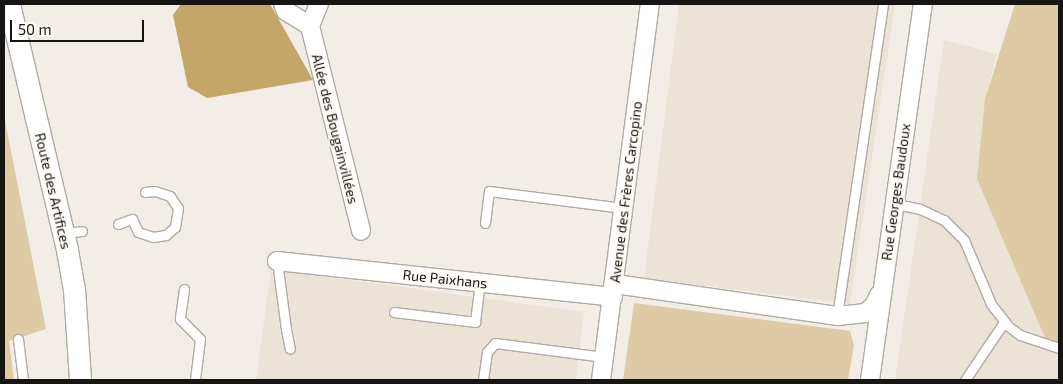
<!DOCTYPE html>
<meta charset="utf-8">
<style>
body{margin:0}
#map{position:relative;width:1063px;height:384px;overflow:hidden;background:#f2eee7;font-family:"Exo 2",sans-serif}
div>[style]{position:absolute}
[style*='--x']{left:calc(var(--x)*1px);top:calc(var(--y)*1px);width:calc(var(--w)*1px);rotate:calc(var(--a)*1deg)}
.built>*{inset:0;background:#ebe3d5}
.green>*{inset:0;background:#decba6}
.forest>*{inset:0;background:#c5a669}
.roads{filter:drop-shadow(1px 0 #afaba5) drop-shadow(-1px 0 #afaba5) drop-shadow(0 1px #afaba5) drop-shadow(0 -1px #afaba5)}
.service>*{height:9px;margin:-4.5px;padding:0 4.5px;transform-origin:4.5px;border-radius:4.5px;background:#fff}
.minor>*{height:18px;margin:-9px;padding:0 9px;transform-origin:9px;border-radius:9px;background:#fff}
.tertiary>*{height:21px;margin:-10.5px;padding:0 10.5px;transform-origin:10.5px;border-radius:10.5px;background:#fff}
span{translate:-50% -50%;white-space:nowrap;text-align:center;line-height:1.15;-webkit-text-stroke:4px #fffcf6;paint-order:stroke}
.street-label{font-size:14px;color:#161513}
.frame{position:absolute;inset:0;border:5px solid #161513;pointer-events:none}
.scale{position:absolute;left:10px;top:20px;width:134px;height:22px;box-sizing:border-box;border:2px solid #161513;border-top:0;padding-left:6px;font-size:15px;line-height:18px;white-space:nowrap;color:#161513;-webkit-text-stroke:4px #fffcf6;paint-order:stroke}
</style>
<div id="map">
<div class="built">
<div style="clip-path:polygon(679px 4px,895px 4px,850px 304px,644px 278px)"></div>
<div style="clip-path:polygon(944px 40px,997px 54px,985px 99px,1045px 338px,1059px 343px,1059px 380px,895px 380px)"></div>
<div style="clip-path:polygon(271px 269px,584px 312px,576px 380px,256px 380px)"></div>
</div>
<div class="green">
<div style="clip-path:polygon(1015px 4px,1059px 4px,1059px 343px,1045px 338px,977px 179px,985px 99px)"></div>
<div style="clip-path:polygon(4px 115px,46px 329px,9px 341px,14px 380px,4px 380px)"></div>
<div style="clip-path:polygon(634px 303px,850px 331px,854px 345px,848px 380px,623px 380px)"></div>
</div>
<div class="forest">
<div style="clip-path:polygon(181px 4px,270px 4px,313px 80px,207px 98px,188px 87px,173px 15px)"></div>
</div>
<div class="roads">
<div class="service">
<div style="--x:895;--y:204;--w:25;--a:11"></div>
<div style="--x:920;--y:209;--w:26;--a:25"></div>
<div style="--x:944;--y:220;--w:28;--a:45"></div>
<div style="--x:964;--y:240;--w:69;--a:67.1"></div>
<div style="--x:991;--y:304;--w:28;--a:52"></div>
<div style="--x:1008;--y:326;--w:15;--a:37"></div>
<div style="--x:1020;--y:335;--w:41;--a:18.4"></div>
<div style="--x:485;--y:223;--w:32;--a:-83"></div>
<div style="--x:489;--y:191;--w:135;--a:7.2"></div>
<div style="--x:118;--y:224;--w:15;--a:-20"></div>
<div style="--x:132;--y:219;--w:14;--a:65"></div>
<div style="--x:138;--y:232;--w:16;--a:18"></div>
<div style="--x:153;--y:237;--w:13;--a:-9"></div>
<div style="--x:166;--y:235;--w:12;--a:-42"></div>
<div style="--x:175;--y:227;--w:19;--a:-81"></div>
<div style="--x:178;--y:208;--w:14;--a:-124"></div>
<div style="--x:170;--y:196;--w:16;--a:-162"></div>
<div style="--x:155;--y:191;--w:10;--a:174"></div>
<div style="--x:64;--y:233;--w:18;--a:-6"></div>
<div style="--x:277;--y:261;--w:69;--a:82.5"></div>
<div style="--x:286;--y:329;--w:20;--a:79"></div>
<div style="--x:184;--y:289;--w:30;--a:98"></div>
<div style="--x:180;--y:319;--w:28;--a:45"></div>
<div style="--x:200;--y:339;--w:41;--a:97"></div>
<div style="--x:394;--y:312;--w:82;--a:7"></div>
<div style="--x:475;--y:322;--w:39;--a:-83"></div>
<div style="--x:837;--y:316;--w:315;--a:-81.6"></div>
<div style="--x:18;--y:339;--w:41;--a:83"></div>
<div style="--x:483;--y:380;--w:28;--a:-82"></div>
<div style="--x:487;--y:352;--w:12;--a:-48"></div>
<div style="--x:495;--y:343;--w:110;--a:7.3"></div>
<div style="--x:965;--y:380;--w:70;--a:-56.1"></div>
</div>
<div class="minor">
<div style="--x:283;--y:4;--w:8;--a:67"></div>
<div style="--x:286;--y:11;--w:28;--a:32"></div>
<div style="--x:310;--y:26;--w:211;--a:76"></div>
<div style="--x:310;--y:26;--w:24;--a:-68"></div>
<div style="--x:277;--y:261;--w:338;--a:6.1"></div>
<div style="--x:615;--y:284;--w:224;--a:8.2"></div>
<div style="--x:837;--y:316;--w:29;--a:-6"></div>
<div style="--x:866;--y:313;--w:13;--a:-45"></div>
<div style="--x:875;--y:304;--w:10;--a:-66"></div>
<div style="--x:601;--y:380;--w:379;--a:-82.6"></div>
<div style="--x:870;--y:380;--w:380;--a:-82"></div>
</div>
<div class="tertiary">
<div style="--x:9;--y:4;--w:253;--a:76.7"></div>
<div style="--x:67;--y:250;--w:40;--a:80"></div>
<div style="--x:74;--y:289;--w:91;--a:86.2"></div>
</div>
</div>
<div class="street-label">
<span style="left:335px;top:129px;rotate:76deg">Allée des Bougainvillées</span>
<span style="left:53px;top:191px;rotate:77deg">Route des Artifices</span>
<span style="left:626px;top:192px;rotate:-83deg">Avenue des Frères Carcopino</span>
<span style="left:896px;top:192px;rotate:-82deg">Rue Georges Baudoux</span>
<span style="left:445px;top:279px;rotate:6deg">Rue Paixhans</span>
</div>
<div class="frame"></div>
<div class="scale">50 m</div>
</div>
